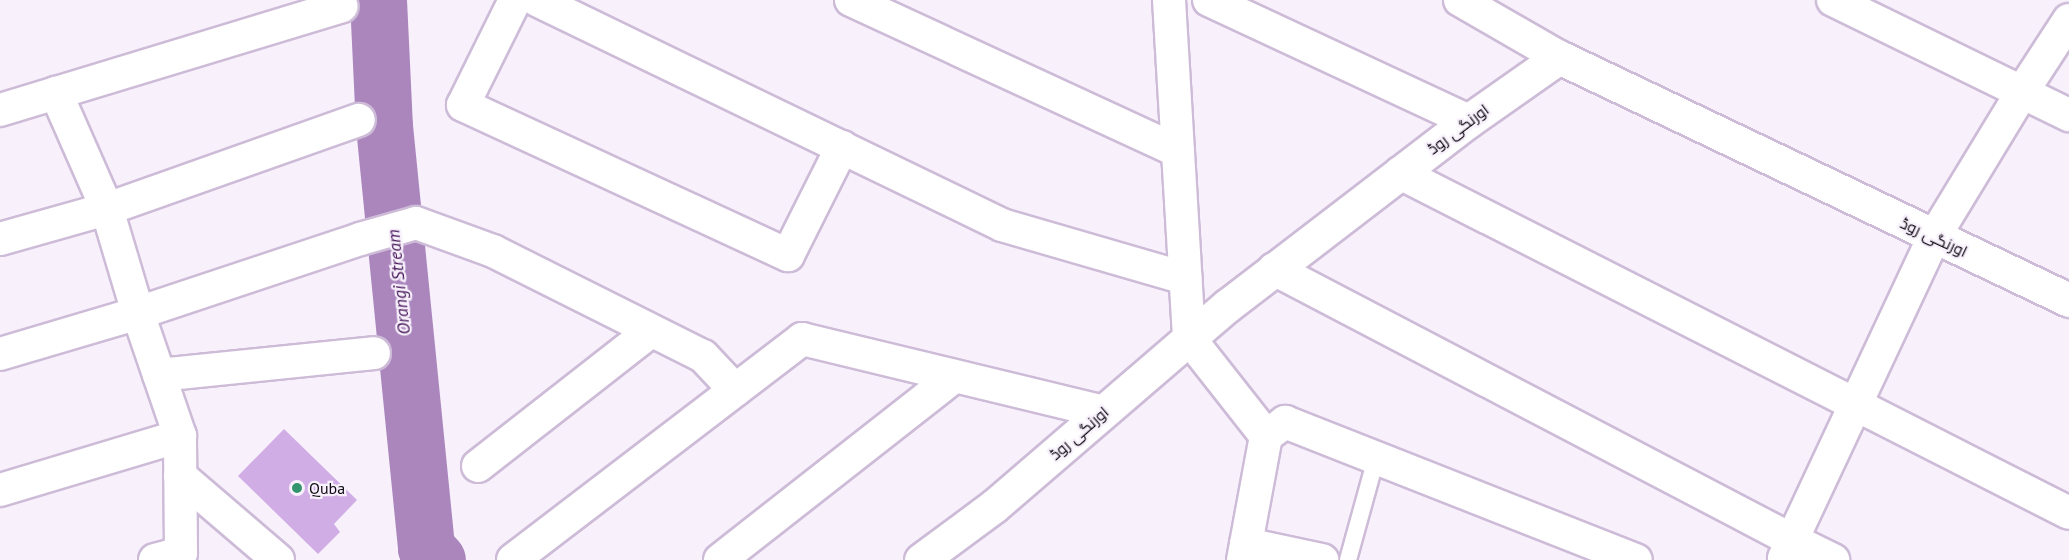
<!DOCTYPE html>
<meta charset="utf-8">
<style>
body{margin:0}
#map{position:relative;width:2069px;height:560px;overflow:hidden;background:#f8f1fc;font-family:"PT Sans",Cairo,sans-serif}
div>[style]{position:absolute}
[style*='--x']{left:calc(var(--x)*1px);top:calc(var(--y)*1px);width:calc(var(--w)*1px);rotate:calc(var(--a)*1deg)}
.river>*{height:57px;margin:-28.5px;padding:0 28.5px;transform-origin:28.5px;border-radius:28.5px;background:#aa86bd}
.building>*{inset:0;background:#d1ade6}
.roads{filter:drop-shadow(2px 0 #cdbbd7) drop-shadow(-2px 0 #cdbbd7) drop-shadow(0 2px #cdbbd7) drop-shadow(0 -2px #cdbbd7)}
.service>*{height:16px;margin:-8px;padding:0 8px;transform-origin:8px;border-radius:8px;background:#fff}
.minor>*{height:32px;margin:-16px;padding:0 16px;transform-origin:16px;border-radius:16px;background:#fff}
.tertiary>*{height:33px;margin:-16.5px;padding:0 16.5px;transform-origin:16.5px;border-radius:16.5px;background:#fff}
.dots>*{width:16px;height:16px;translate:-50% -50%;box-sizing:border-box;border:3px solid #f8f1fc;border-radius:50%}
span{translate:-50% -50%;white-space:nowrap;text-align:center;line-height:1.15;-webkit-text-stroke:4.5px #f8f1fc;paint-order:stroke}
.street-label{font-size:16px;color:#0e0912}
.poi-label{font-size:16px;color:#0e0912}
.left{translate:0 -50%;text-align:left}
.water-label{font-size:18px;color:#441558;font-style:italic}
</style>
<div id="map">
<div class="river">
<div style="--x:378;--y:0;--w:126;--a:87.3"></div>
<div style="--x:384;--y:126;--w:424;--a:84.3"></div>
<div style="--x:426;--y:548;--w:16;--a:47"></div>
</div>
<div class="building">
<div style="clip-path:polygon(284px 429px,357px 500px,334px 524px,340px 532px,318px 554px,238px 476px)"></div>
</div>
<div class="roads">
<div class="service">
<div style="--x:1348;--y:560;--w:106;--a:-74.6"></div>
</div>
<div class="minor">
<div style="--x:515;--y:0;--w:117;--a:116.3"></div>
<div style="--x:463;--y:105;--w:358;--a:24.8"></div>
<div style="--x:788;--y:255;--w:121;--a:-63.4"></div>
<div style="--x:537;--y:0;--w:517;--a:25.82"></div>
<div style="--x:1002;--y:225;--w:191;--a:16.2"></div>
<div style="--x:851;--y:0;--w:360;--a:24.8"></div>
<div style="--x:1169;--y:0;--w:339;--a:86.6"></div>
<div style="--x:1189;--y:338;--w:125;--a:51.8"></div>
<div style="--x:1266;--y:436;--w:126;--a:100.5"></div>
<div style="--x:1209;--y:0;--w:286;--a:25"></div>
<div style="--x:1460;--y:0;--w:114;--a:29.9"></div>
<div style="--x:1833;--y:0;--w:263;--a:26"></div>
<div style="--x:0;--y:110;--w:357;--a:-16.9"></div>
<div style="--x:1400;--y:173;--w:750;--a:26.94"></div>
<div style="--x:0;--y:239;--w:111;--a:-15.7"></div>
<div style="--x:107;--y:209;--w:267;--a:-19.5"></div>
<div style="--x:1274;--y:269;--w:585;--a:27.62"></div>
<div style="--x:1792;--y:540;--w:335;--a:-64.9"></div>
<div style="--x:1934;--y:237;--w:170;--a:-58.7"></div>
<div style="--x:2022;--y:92;--w:86;--a:-56.9"></div>
<div style="--x:0;--y:354;--w:144;--a:-16.5"></div>
<div style="--x:138;--y:313;--w:234;--a:-18.4"></div>
<div style="--x:360;--y:239;--w:58;--a:-15.9"></div>
<div style="--x:416;--y:223;--w:82;--a:20"></div>
<div style="--x:493;--y:251;--w:235;--a:26.6"></div>
<div style="--x:703;--y:356;--w:47;--a:46.7"></div>
<div style="--x:159;--y:375;--w:216;--a:-5.8"></div>
<div style="--x:1266;--y:436;--w:24;--a:-36"></div>
<div style="--x:1285;--y:422;--w:377;--a:21.5"></div>
<div style="--x:478;--y:466;--w:219;--a:-38"></div>
<div style="--x:180;--y:476;--w:129;--a:40.6"></div>
<div style="--x:0;--y:490;--w:188;--a:-16.7"></div>
<div style="--x:180;--y:436;--w:130;--a:-108.9"></div>
<div style="--x:138;--y:313;--w:109;--a:-106.6"></div>
<div style="--x:107;--y:209;--w:127;--a:-113.7"></div>
<div style="--x:1246;--y:544;--w:78;--a:11.9"></div>
<div style="--x:1784;--y:558;--w:20;--a:-66"></div>
<div style="--x:1792;--y:540;--w:46;--a:26"></div>
<div style="--x:155;--y:560;--w:27;--a:-15"></div>
<div style="--x:181;--y:553;--w:117;--a:-90.5"></div>
<div style="--x:513;--y:560;--w:364;--a:-37.4"></div>
<div style="--x:802;--y:339;--w:310;--a:13.6"></div>
<div style="--x:720;--y:560;--w:298;--a:-38.1"></div>
</div>
<div class="tertiary">
<div style="--x:921;--y:560;--w:91;--a:-36.5"></div>
<div style="--x:994;--y:506;--w:308;--a:-40.7"></div>
<div style="--x:1228;--y:305;--w:302;--a:-37.5"></div>
<div style="--x:1468;--y:121;--w:111;--a:-35.1"></div>
<div style="--x:1559;--y:57;--w:565;--a:25.48"></div>
</div>
</div>
<div class="dots">
<div style="left:297px;top:488px;background:#33946d"></div>
</div>
<div class="street-label">
<span style="left:1458px;top:129px;rotate:-37deg">اورنگی روڈ</span>
<span style="left:1934px;top:237px;rotate:25deg">اورنگی روڈ</span>
<span style="left:1079px;top:433px;rotate:-41deg">اورنگی روڈ</span>
</div>
<div class="poi-label">
<span class="left" style="left:309px;top:488px">Quba</span>
</div>
<div class="water-label">
<span style="left:399px;top:282px;rotate:-96deg">Orangi Stream</span>
</div>
</div>
